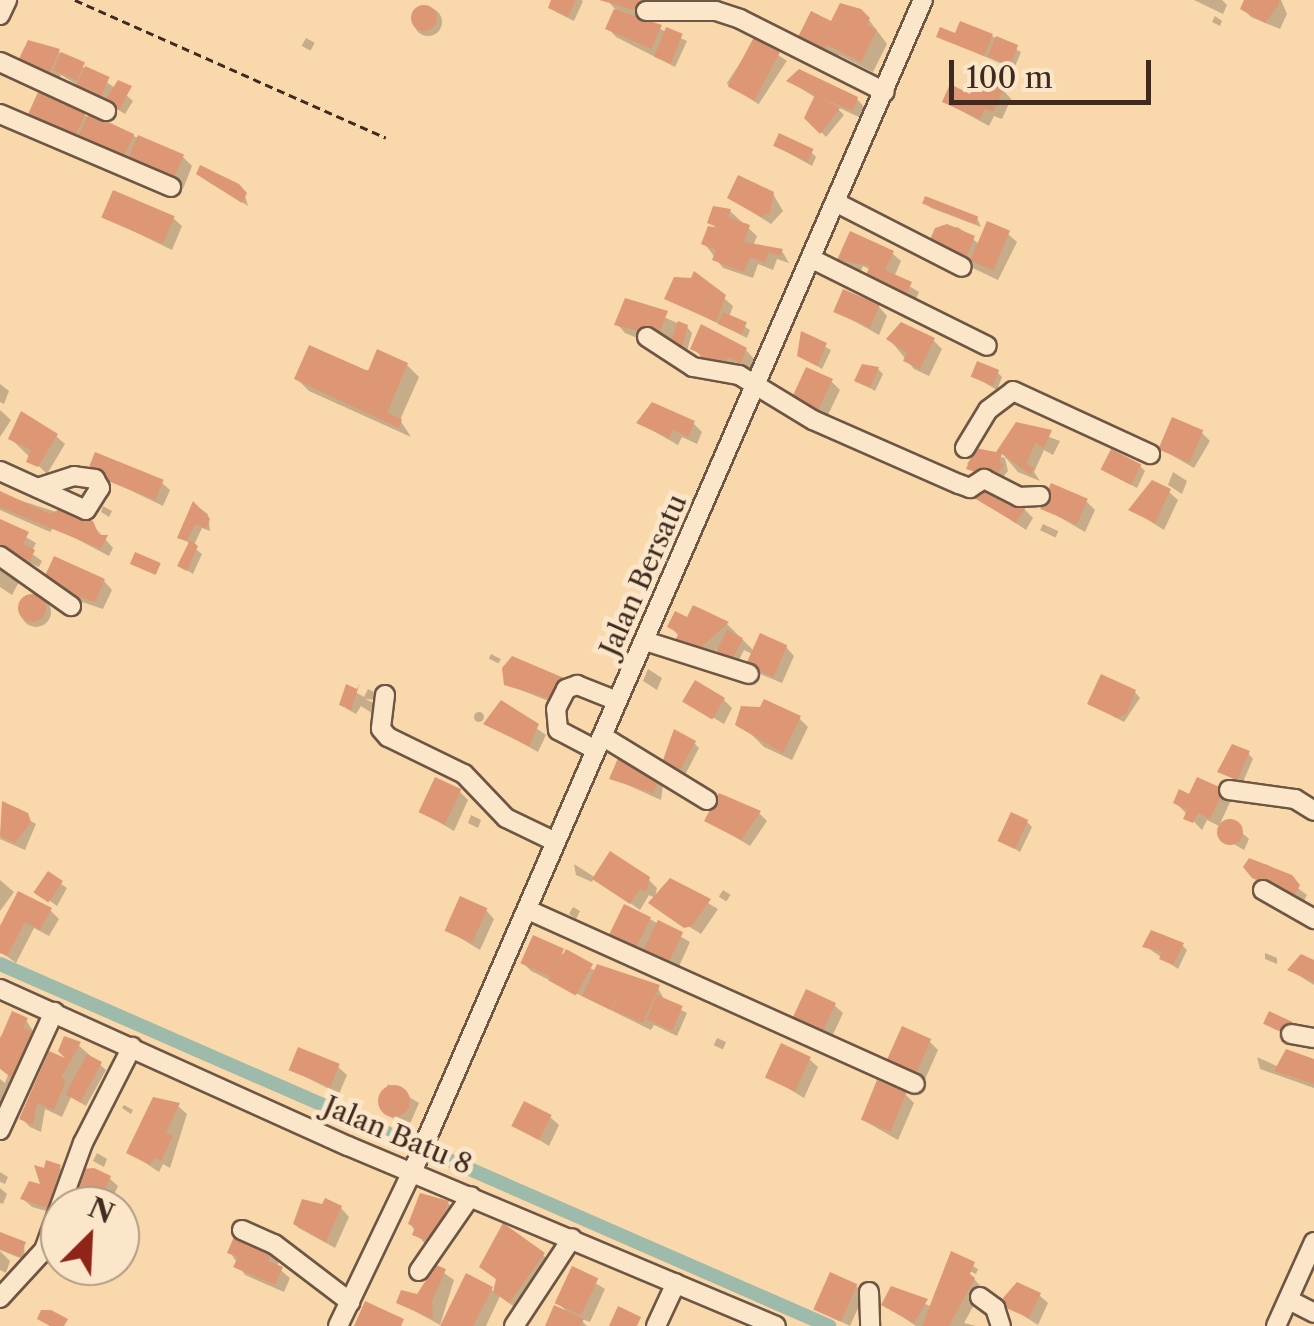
<!DOCTYPE html>
<style>
body{margin:0}
#map{position:relative;width:1314px;height:1326px;overflow:hidden;background:#f9d8ac;font-family:"Libre Caslon Text",serif}
div>[style]{position:absolute}
.shadow>*{inset:0;background:#0003;transform-origin:0 0}
.round{border-radius:50%}
.canal>*{height:14px;margin:-7px;padding:0 7px;transform-origin:7px;border-radius:7px;background:#9ebaaa}
.building>*{inset:0;background:#de9775;transform-origin:0 0}
.path>*{height:2.5px;margin-top:-1.25px;transform-origin:0;background:repeating-linear-gradient(90deg,#3f2a22 0 8px,transparent 0 13px)}
.roads{filter:drop-shadow(2px 0 #6e5644) drop-shadow(-2px 0 #6e5644) drop-shadow(0 2px #6e5644) drop-shadow(0 -2px #6e5644)}
.minor>*{height:18px;margin:-9px;padding:0 9px;transform-origin:9px;border-radius:9px;background:#fbe6c9}
span{translate:-50% -50%;white-space:nowrap;text-align:center;line-height:1.15;-webkit-text-stroke:10px #fbe6c9;paint-order:stroke}
.street-label{font-size:28px;color:#3f2a22}
.north{position:absolute;left:40px;top:1186px;width:100px;height:100px;box-sizing:border-box;background:#fbe6c9;border:2px solid #b09b86;border-radius:50%;rotate:24deg;font-size:28px;font-weight:700;line-height:40px;text-align:center;color:#3f2a22}
.north::after{content:'';display:block;margin:auto;width:35px;height:45px;background:#8f2418;clip-path:polygon(50% 0,100% 100%,50% 72%,0 100%)}
.scale{position:absolute;left:949px;top:60px;width:202px;height:45px;box-sizing:border-box;border:5px solid #3f2a22;border-top:0;padding-left:12px;font-size:30px;line-height:35px;white-space:nowrap;color:#3f2a22;-webkit-text-stroke:8px #fbe6c9;paint-order:stroke}
</style>
<div id="map">
<div class="shadow">
<i style="clip-path:polygon(553px 0,581px 0,583px 1px,574px 21px,556px 12px)"></i>
<i style="clip-path:polygon(607px 0,681px 1px,686px 6px,661px 2px,647px 23px,687px 41px,675px 67px,616px 37px,608px 28px,616px 10px)"></i>
<i style="clip-path:polygon(1194px 0,1222px 0,1227px 5px,1223px 14px)"></i>
<i style="clip-path:polygon(1248px 0,1281px 0,1287px 14px,1280px 29px,1251px 17px,1243px 9px)"></i>
<i class="round" style="left:414px;top:8px;width:28px;height:28px"></i>
<i style="clip-path:polygon(1215px 16px,1222px 21px,1220px 26px,1212px 22px)"></i>
<i style="clip-path:polygon(869px 20px,887px 44px,873px 72px,839px 55px,835px 64px,811px 52px,833px 24px)"></i>
<i style="clip-path:polygon(992px 36px,1021px 52px,1014px 69px,939px 37px)"></i>
<i style="left:306px;top:38px;width:10px;height:9px;rotate:29deg"></i>
<i style="left:755px;top:40px;width:38px;height:52px;rotate:33deg"></i>
<i style="clip-path:polygon(59px 52px,125px 94px,133px 101px,125px 114px,61px 75px,57px 83px,29px 71px)"></i>
<i style="clip-path:polygon(789px 81px,857px 99px,865px 108px,861px 118px,835px 106px,844px 115px,826px 137px,807px 117px,816px 98px)"></i>
<i style="clip-path:polygon(1003px 90px,1011px 99px,1002px 119px,994px 116px,989px 126px,945px 102px)"></i>
<i style="clip-path:polygon(84px 115px,183px 157px,192px 166px,183px 189px,30px 117px)"></i>
<i style="clip-path:polygon(776px 146px,811px 152px,816px 157px,812px 166px)"></i>
<i style="clip-path:polygon(204px 179px,244px 192px,248px 206px)"></i>
<i style="clip-path:polygon(773px 194px,783px 211px,771px 224px,730px 198px)"></i>
<i style="clip-path:polygon(926px 203px,977px 218px,981px 227px,931px 208px)"></i>
<i style="clip-path:polygon(730px 211px,757px 236px,753px 246px,782px 251px,789px 263px,777px 259px,773px 270px,758px 264px,753px 278px,723px 268px,704px 243px,718px 230px,710px 222px)"></i>
<i style="clip-path:polygon(104px 217px,173px 218px,182px 226px,172px 250px)"></i>
<i style="clip-path:polygon(958px 227px,979px 244px,1008px 234px,1017px 242px,998px 280px,939px 252px,936px 230px)"></i>
<i style="clip-path:polygon(892px 253px,901px 261px,894px 277px,919px 292px,913px 306px,878px 282px,871px 270px,863px 266px,860px 273px,840px 259px)"></i>
<i style="clip-path:polygon(696px 274px,733px 306px,729px 317px,750px 330px,747px 338px,667px 298px)"></i>
<i style="clip-path:polygon(626px 301px,687px 327px,692px 333px,687px 351px,669px 338px,647px 342px,625px 333px,617px 324px)"></i>
<i style="clip-path:polygon(879px 307px,887px 316px,879px 335px,836px 311px)"></i>
<i style="clip-path:polygon(802px 334px,831px 350px,822px 369px,800px 356px)"></i>
<i style="clip-path:polygon(889px 339px,933px 340px,942px 349px,929px 376px,914px 369px)"></i>
<i style="clip-path:polygon(693px 349px,746px 350px,754px 359px,750px 369px,737px 364px,729px 381px)"></i>
<i style="clip-path:polygon(407px 365px,419px 377px,400px 420px,411px 437px,309px 391px,297px 379px)"></i>
<i style="clip-path:polygon(878px 369px,883px 374px,875px 391px,857px 380px)"></i>
<i style="clip-path:polygon(997px 372px,1002px 377px,997px 390px,973px 376px)"></i>
<i style="clip-path:polygon(831px 381px,840px 390px,824px 423px,802px 410px)"></i>
<i style="clip-path:polygon(0 384px,9px 391px,4px 404px,0 402px)"></i>
<i style="clip-path:polygon(0 410px,11px 420px,0 437px)"></i>
<i style="clip-path:polygon(639px 423px,694px 424px,702px 432px,697px 444px,682px 437px,678px 445px)"></i>
<i style="clip-path:polygon(1017px 425px,1060px 441px,1053px 455px,1044px 450px,1034px 472px,1040px 481px,1018px 472px,1000px 451px)"></i>
<i style="clip-path:polygon(1201px 432px,1210px 441px,1194px 468px,1161px 449px)"></i>
<i style="clip-path:polygon(56px 436px,65px 444px,47px 474px,11px 439px)"></i>
<i style="clip-path:polygon(976px 451px,1005px 458px,1008px 471px,999px 482px,967px 464px)"></i>
<i style="clip-path:polygon(1140px 466px,1145px 471px,1137px 488px,1104px 470px)"></i>
<i style="clip-path:polygon(90px 471px,161px 482px,170px 490px,163px 506px)"></i>
<i style="clip-path:polygon(1173px 472px,1187px 481px,1182px 494px,1168px 485px)"></i>
<i style="clip-path:polygon(1169px 492px,1178px 500px,1164px 530px,1132px 510px)"></i>
<i style="clip-path:polygon(0 494px,91px 523px,113px 548px,109px 556px,54px 527px,50px 532px,0 510px)"></i>
<i style="clip-path:polygon(978px 498px,1024px 509px,1033px 518px,1026px 530px)"></i>
<i style="clip-path:polygon(1086px 501px,1095px 510px,1085px 532px,1042px 507px)"></i>
<i style="clip-path:polygon(194px 504px,208px 514px,210px 531px,202px 528px,193px 547px,202px 554px,193px 574px,180px 566px,189px 543px,180px 537px)"></i>
<i style="clip-path:polygon(103px 506px,112px 511px,109px 517px,101px 512px)"></i>
<i style="clip-path:polygon(0 522px,36px 543px,31px 553px,42px 561px,39px 567px,0 550px)"></i>
<i style="left:1043px;top:524px;width:17px;height:7px;rotate:25deg"></i>
<i style="clip-path:polygon(0 565px,20px 580px,12px 595px,0 587px)"></i>
<i style="clip-path:polygon(104px 581px,112px 590px,103px 609px,61px 595px)"></i>
<i class="round" style="left:21px;top:597px;width:30px;height:30px"></i>
<i style="clip-path:polygon(694px 608px,727px 624px,755px 652px,786px 647px,794px 656px,782px 683px,758px 673px,749px 664px,754px 655px,744px 650px,735px 668px,723px 644px,702px 663px,670px 626px,688px 620px)"></i>
<i style="left:491px;top:654px;width:11px;height:5px;rotate:27deg"></i>
<i style="clip-path:polygon(648px 669px,662px 678px,657px 690px,643px 681px)"></i>
<i style="clip-path:polygon(562px 680px,571px 688px,563px 707px,506px 684px)"></i>
<i style="clip-path:polygon(347px 687px,364px 697px,368px 689px,378px 694px,378px 700px,365px 699px,376px 704px,378px 717px,361px 706px,356px 714px,347px 709px,342px 704px)"></i>
<i style="clip-path:polygon(1135px 692px,1140px 698px,1124px 722px,1090px 704px)"></i>
<i style="clip-path:polygon(724px 700px,732px 708px,724px 724px,687px 702px)"></i>
<i style="clip-path:polygon(502px 704px,546px 735px,538px 752px,487px 724px)"></i>
<i class="round" style="left:474px;top:712px;width:10px;height:10px"></i>
<i style="clip-path:polygon(799px 718px,808px 727px,792px 760px,764px 747px,737px 720px)"></i>
<i style="clip-path:polygon(694px 743px,699px 748px,685px 775px,670px 767px)"></i>
<i style="clip-path:polygon(1248px 753px,1253px 759px,1242px 784px,1220px 771px)"></i>
<i style="clip-path:polygon(654px 775px,663px 784px,661px 800px,612px 778px)"></i>
<i style="clip-path:polygon(459px 791px,468px 800px,454px 831px,422px 812px)"></i>
<i style="clip-path:polygon(1223px 791px,1231px 800px,1219px 826px,1207px 820px,1202px 830px,1176px 803px)"></i>
<i style="clip-path:polygon(3px 804px,36px 824px,25px 850px,0 839px)"></i>
<i style="clip-path:polygon(759px 813px,767px 821px,750px 846px,707px 820px)"></i>
<i style="clip-path:polygon(471px 815px,481px 820px,478px 828px,468px 823px)"></i>
<i style="clip-path:polygon(1229px 821px,1249px 839px,1244px 850px,1220px 836px)"></i>
<i style="clip-path:polygon(1027px 822px,1032px 827px,1020px 852px,1001px 840px)"></i>
<i style="clip-path:polygon(574px 864px,596px 878px,648px 879px,657px 888px,655px 898px,649px 895px,640px 910px,594px 877px,592px 882px,576px 875px)"></i>
<i style="clip-path:polygon(1266px 864px,1307px 895px,1300px 908px,1254px 876px)"></i>
<i style="clip-path:polygon(48px 875px,67px 888px,57px 906px,38px 892px)"></i>
<i style="clip-path:polygon(0 880px,14px 892px,0 911px)"></i>
<i style="clip-path:polygon(671px 881px,718px 909px,701px 934px,651px 903px)"></i>
<i style="left:723px;top:890px;width:9px;height:8px;rotate:32deg"></i>
<i style="clip-path:polygon(573px 907px,580px 911px,576px 919px,569px 914px)"></i>
<i style="clip-path:polygon(50px 910px,59px 919px,49px 936px,34px 928px,16px 963px,0 951px,0 932px)"></i>
<i style="clip-path:polygon(486px 910px,494px 919px,480px 950px,447px 930px)"></i>
<i style="clip-path:polygon(650px 919px,690px 942px,676px 973px,620px 947px)"></i>
<i style="clip-path:polygon(534px 939px,596px 971px,658px 988px,665px 1001px,687px 1013px,677px 1036px,654px 1025px,651px 1030px,531px 971px,523px 963px)"></i>
<i style="clip-path:polygon(1182px 945px,1187px 950px,1178px 969px,1145px 946px)"></i>
<i style="clip-path:polygon(1265px 953px,1277px 958px,1277px 964px,1265px 959px)"></i>
<i style="clip-path:polygon(1301px 957px,1314px 962px,1314px 985px,1290px 970px)"></i>
<i style="clip-path:polygon(834px 1005px,843px 1013px,830px 1041px,803px 1029px)"></i>
<i style="clip-path:polygon(26px 1020px,40px 1042px,0 1113px,0 1079px,5px 1083px,8px 1075px,0 1069px,0 1037px)"></i>
<i style="left:717px;top:1038px;width:10px;height:8px;rotate:24deg"></i>
<i style="clip-path:polygon(929px 1041px,938px 1050px,922px 1086px,896px 1074px)"></i>
<i style="clip-path:polygon(75px 1042px,106px 1070px,86px 1106px,71px 1097px,62px 1117px,45px 1109px,41px 1132px,30px 1127px,22px 1119px)"></i>
<i style="clip-path:polygon(1257px 1057px,1279px 1067px,1314px 1061px,1314px 1088px,1260px 1069px)"></i>
<i style="clip-path:polygon(809px 1059px,818px 1067px,804px 1098px,768px 1076px)"></i>
<i style="clip-path:polygon(338px 1067px,347px 1075px,339px 1094px,292px 1070px)"></i>
<i style="clip-path:polygon(388px 1084px,419px 1103px,409px 1126px,384px 1114px,379px 1105px)"></i>
<i style="clip-path:polygon(905px 1094px,914px 1103px,898px 1140px,863px 1120px)"></i>
<i style="clip-path:polygon(124px 1105px,133px 1110px,131px 1114px,122px 1108px)"></i>
<i style="clip-path:polygon(178px 1106px,187px 1114px,170px 1168px,163px 1164px,159px 1172px,129px 1152px)"></i>
<i style="clip-path:polygon(550px 1117px,559px 1125px,549px 1146px,515px 1125px)"></i>
<i style="clip-path:polygon(97px 1153px,107px 1159px,104px 1167px,93px 1161px)"></i>
<i style="clip-path:polygon(59px 1167px,68px 1175px,57px 1214px,32px 1207px,23px 1199px,41px 1187px,44px 1176px,36px 1168px)"></i>
<i style="clip-path:polygon(0 1172px,8px 1177px,5px 1184px,0 1182px)"></i>
<i style="clip-path:polygon(109px 1178px,118px 1186px,109px 1206px,89px 1206px,74px 1195px)"></i>
<i style="clip-path:polygon(0 1188px,7px 1194px,3px 1204px,0 1203px)"></i>
<i style="clip-path:polygon(304px 1202px,341px 1208px,349px 1217px,335px 1248px,297px 1227px)"></i>
<i style="clip-path:polygon(448px 1203px,456px 1211px,440px 1250px,424px 1243px,410px 1224px)"></i>
<i style="clip-path:polygon(0 1235px,24px 1244px,25px 1260px,0 1250px)"></i>
<i style="clip-path:polygon(272px 1250px,280px 1258px,277px 1267px,290px 1278px,284px 1292px,245px 1275px,230px 1252px)"></i>
<i style="clip-path:polygon(0 1251px,10px 1261px,6px 1273px,0 1270px)"></i>
<i style="clip-path:polygon(952px 1254px,978px 1269px,976px 1274px,951px 1262px,951px 1268px,974px 1279px,991px 1297px,986px 1306px,976px 1301px,964px 1323px,976px 1326px,916px 1326px,884px 1305px,893px 1289px,932px 1307px)"></i>
<i style="clip-path:polygon(543px 1255px,555px 1266px,522px 1313px,500px 1296px,486px 1326px,443px 1326px,491px 1289px,495px 1293px,498px 1281px,482px 1267px)"></i>
<i style="clip-path:polygon(437px 1268px,454px 1280px,440px 1325px,398px 1302px,418px 1297px)"></i>
<i style="clip-path:polygon(573px 1269px,605px 1289px,590px 1322px,579px 1318px,587px 1326px,547px 1326px,569px 1314px,558px 1303px)"></i>
<i style="clip-path:polygon(856px 1286px,864px 1295px,850px 1326px,816px 1309px)"></i>
<i style="clip-path:polygon(1039px 1295px,1048px 1303px,1038px 1325px,1008px 1306px)"></i>
</div>
<div class="canal">
<i style="left:0;top:964px;width:905px;rotate:23.59deg"></i>
</div>
<div class="building">
<i style="clip-path:polygon(551px 0,576px 0,568px 17px,548px 8px)"></i>
<i style="clip-path:polygon(599px 0,651px 0,641px 12px)"></i>
<i style="clip-path:polygon(1244px 0,1279px 0,1279px 4px,1265px 23px,1240px 9px)"></i>
<i style="clip-path:polygon(840px 3px,861px 9px,870px 18px,867px 25px,877px 30px,861px 62px,827px 45px,823px 54px,796px 41px,811px 11px,831px 21px)"></i>
<i class="round" style="left:411px;top:5px;width:26px;height:26px"></i>
<i style="clip-path:polygon(614px 9px,662px 25px,651px 49px,605px 29px)"></i>
<i style="clip-path:polygon(960px 21px,993px 34px,984px 56px,936px 37px,940px 27px,955px 33px)"></i>
<i style="left:666px;top:27px;width:18px;height:32px;rotate:22deg"></i>
<i style="left:996px;top:36px;width:24px;height:22px;rotate:22deg"></i>
<i style="left:754px;top:37px;width:30px;height:56px;rotate:28deg"></i>
<i style="clip-path:polygon(28px 40px,60px 49px,48px 77px,17px 63px)"></i>
<i style="left:61px;top:52px;width:26px;height:20px;rotate:23deg"></i>
<i style="left:85px;top:66px;width:27px;height:25px;rotate:24deg"></i>
<i style="clip-path:polygon(799px 69px,858px 97px,853px 111px,819px 97px,840px 108px,820px 134px,804px 118px,815px 95px,786px 81px)"></i>
<i style="clip-path:polygon(978px 77px,991px 89px,994px 83px,1004px 88px,993px 112px,985px 109px,980px 119px,942px 102px,950px 84px,970px 94px)"></i>
<i style="clip-path:polygon(118px 80px,132px 86px,119px 110px,104px 102px)"></i>
<i style="left:38px;top:92px;width:52px;height:28px;rotate:24deg"></i>
<i style="left:89px;top:113px;width:50px;height:29px;rotate:25deg"></i>
<i style="left:779px;top:133px;width:38px;height:14px;rotate:25deg"></i>
<i style="left:138px;top:135px;width:50px;height:29px;rotate:23deg"></i>
<i style="clip-path:polygon(200px 165px,239px 184px,247px 193px,242px 203px,196px 174px)"></i>
<i style="clip-path:polygon(738px 175px,774px 192px,770px 213px,761px 217px,727px 198px)"></i>
<i style="left:113px;top:190px;width:67px;height:30px;rotate:23deg"></i>
<i style="left:925px;top:196px;width:57px;height:8px;rotate:21deg"></i>
<i style="clip-path:polygon(713px 206px,731px 209px,728px 217px,750px 225px,744px 242px,783px 249px,780px 256px,769px 252px,765px 263px,750px 257px,744px 272px,712px 260px,716px 250px,701px 244px,708px 226px,720px 228px,707px 223px)"></i>
<i style="left:987px;top:221px;width:25px;height:43px;rotate:23deg"></i>
<i style="clip-path:polygon(947px 224px,975px 236px,965px 260px,928px 244px,935px 228px)"></i>
<i style="clip-path:polygon(850px 231px,894px 251px,885px 270px,912px 282px,904px 299px,896px 296px,899px 289px,866px 275px,870px 266px,837px 260px)"></i>
<i style="clip-path:polygon(694px 271px,726px 295px,716px 322px,664px 299px,674px 277px,691px 278px)"></i>
<i style="left:843px;top:289px;width:40px;height:25px;rotate:23deg"></i>
<i style="clip-path:polygon(625px 298px,668px 311px,658px 336px,614px 325px)"></i>
<i style="left:723px;top:312px;width:26px;height:13px;rotate:23deg"></i>
<i style="clip-path:polygon(678px 321px,688px 325px,682px 347px,670px 342px)"></i>
<i style="clip-path:polygon(901px 322px,935px 338px,920px 369px,903px 361px,907px 353px,886px 339px)"></i>
<i style="clip-path:polygon(701px 324px,747px 348px,741px 363px,728px 357px,720px 374px,697px 363px,701px 354px,690px 349px)"></i>
<i style="clip-path:polygon(801px 331px,827px 343px,817px 366px,797px 356px)"></i>
<i style="clip-path:polygon(309px 345px,368px 371px,377px 349px,408px 363px,387px 413px,402px 419px,399px 428px,294px 379px)"></i>
<i style="left:977px;top:361px;width:24px;height:17px;rotate:22deg"></i>
<i style="clip-path:polygon(862px 364px,879px 367px,870px 388px,854px 381px)"></i>
<i style="clip-path:polygon(806px 367px,833px 379px,815px 416px,807px 413px,810px 407px,790px 402px)"></i>
<i style="clip-path:polygon(652px 402px,695px 421px,688px 437px,673px 430px,669px 438px,636px 423px)"></i>
<i style="clip-path:polygon(21px 411px,58px 434px,38px 467px,26px 462px,31px 450px,8px 439px)"></i>
<i style="left:1172px;top:417px;width:34px;height:35px;rotate:23deg"></i>
<i style="clip-path:polygon(1016px 422px,1052px 430px,1044px 448px,1035px 443px,1026px 464px,1034px 468px,1031px 475px,1002px 454px,999px 462px,1004px 465px,993px 478px,966px 469px,975px 448px,996px 452px)"></i>
<i style="left:1111px;top:449px;width:34px;height:23px;rotate:27deg"></i>
<i style="left:95px;top:452px;width:74px;height:22px;rotate:22deg"></i>
<i style="clip-path:polygon(1152px 480px,1171px 489px,1155px 523px,1128px 510px)"></i>
<i style="left:1051px;top:483px;width:40px;height:28px;rotate:23deg"></i>
<i style="clip-path:polygon(991px 486px,1026px 507px,1016px 523px,974px 498px)"></i>
<i style="clip-path:polygon(0 491px,50px 514px,62px 508px,93px 521px,99px 535px,108px 535px,101px 549px,0 507px)"></i>
<i style="clip-path:polygon(193px 501px,210px 519px,206px 529px,196px 524px,186px 541px,177px 538px)"></i>
<i style="clip-path:polygon(0 519px,29px 532px,23px 544px,35px 550px,30px 561px,0 547px)"></i>
<i style="clip-path:polygon(190px 540px,198px 546px,187px 571px,177px 566px)"></i>
<i style="left:135px;top:552px;width:28px;height:13px;rotate:23deg"></i>
<i style="clip-path:polygon(54px 556px,105px 579px,95px 602px,50px 587px,44px 578px)"></i>
<i class="round" style="left:18px;top:594px;width:28px;height:28px"></i>
<i style="clip-path:polygon(693px 605px,729px 622px,692px 656px,672px 646px,679px 633px,667px 627px,675px 611px,687px 617px)"></i>
<i style="left:727px;top:630px;width:18px;height:30px;rotate:27deg"></i>
<i style="left:760px;top:633px;width:30px;height:35px;rotate:24deg"></i>
<i style="clip-path:polygon(512px 656px,564px 678px,554px 700px,504px 685px,502px 668px)"></i>
<i style="clip-path:polygon(1101px 674px,1136px 690px,1126px 714px,1117px 718px,1087px 704px)"></i>
<i style="left:695px;top:680px;width:35px;height:25px;rotate:31deg"></i>
<i style="clip-path:polygon(360px 683px,351px 710px,339px 705px,346px 684px,357px 689px)"></i>
<i style="clip-path:polygon(764px 699px,801px 716px,783px 753px,735px 725px,741px 706px,760px 707px)"></i>
<i style="clip-path:polygon(501px 700px,539px 724px,529px 746px,483px 724px)"></i>
<i style="clip-path:polygon(674px 729px,696px 741px,679px 772px,662px 763px)"></i>
<i style="clip-path:polygon(1232px 744px,1250px 751px,1237px 780px,1217px 772px)"></i>
<i style="clip-path:polygon(619px 756px,659px 779px,653px 793px,609px 779px)"></i>
<i style="left:435px;top:777px;width:29px;height:39px;rotate:25deg"></i>
<i style="clip-path:polygon(1197px 777px,1224px 789px,1210px 819px,1198px 813px,1193px 823px,1183px 819px,1187px 810px,1173px 803px,1179px 789px,1189px 794px)"></i>
<i style="clip-path:polygon(719px 793px,761px 811px,741px 840px,704px 821px)"></i>
<i style="clip-path:polygon(2px 801px,28px 813px,31px 822px,15px 843px,0 836px)"></i>
<i style="left:1011px;top:812px;width:19px;height:32px;rotate:25deg"></i>
<i class="round" style="left:1217px;top:819px;width:26px;height:26px"></i>
<i style="clip-path:polygon(610px 851px,650px 877px,646px 892px,640px 889px,630px 904px,592px 879px)"></i>
<i style="clip-path:polygon(1249px 858px,1292px 875px,1300px 885px,1291px 902px,1285px 892px,1252px 878px,1243px 867px)"></i>
<i style="left:48px;top:871px;width:18px;height:26px;rotate:34deg"></i>
<i style="clip-path:polygon(670px 878px,711px 899px,692px 926px,684px 928px,648px 903px)"></i>
<i style="clip-path:polygon(18px 891px,52px 908px,40px 930px,25px 922px,7px 956px,0 953px,0 926px)"></i>
<i style="left:460px;top:896px;width:30px;height:38px;rotate:24deg"></i>
<i style="left:624px;top:904px;width:30px;height:38px;rotate:26deg"></i>
<i style="left:658px;top:920px;width:28px;height:39px;rotate:26deg"></i>
<i style="clip-path:polygon(1151px 930px,1184px 943px,1173px 965px,1159px 959px,1162px 952px,1142px 947px)"></i>
<i style="left:533px;top:935px;width:34px;height:31px;rotate:24deg"></i>
<i style="left:566px;top:949px;width:31px;height:36px;rotate:29deg"></i>
<i style="clip-path:polygon(1301px 954px,1314px 960px,1314px 982px,1287px 970px)"></i>
<i style="clip-path:polygon(597px 964px,660px 985px,643px 1023px,612px 1010px,622px 986px,611px 1010px,582px 996px)"></i>
<i style="left:806px;top:989px;width:33px;height:35px;rotate:25deg"></i>
<i style="left:657px;top:995px;width:28px;height:27px;rotate:23deg"></i>
<i style="clip-path:polygon(12px 1011px,28px 1018px,23px 1028px,33px 1032px,12px 1078px,0 1068px,0 1039px)"></i>
<i style="left:1269px;top:1011px;width:26px;height:14px;rotate:25deg"></i>
<i style="left:902px;top:1026px;width:32px;height:44px;rotate:24deg"></i>
<i style="clip-path:polygon(64px 1036px,81px 1042px,61px 1078px,66px 1080px,54px 1110px,37px 1103px,33px 1125px,19px 1119px,49px 1051px,65px 1058px,58px 1051px)"></i>
<i style="left:781px;top:1043px;width:33px;height:38px;rotate:25deg"></i>
<i style="left:298px;top:1047px;width:45px;height:25px;rotate:22deg"></i>
<i style="clip-path:polygon(1286px 1049px,1314px 1059px,1314px 1084px,1274px 1071px)"></i>
<i style="left:87px;top:1054px;width:17px;height:46px;rotate:28deg"></i>
<i style="left:877px;top:1080px;width:32px;height:43px;rotate:22deg"></i>
<i class="round" style="left:378px;top:1085px;width:32px;height:32px"></i>
<i style="clip-path:polygon(153px 1097px,180px 1103px,166px 1132px,173px 1136px,161px 1161px,154px 1158px,150px 1165px,126px 1153px)"></i>
<i style="left:524px;top:1101px;width:31px;height:28px;rotate:27deg"></i>
<i style="clip-path:polygon(46px 1160px,61px 1165px,48px 1208px,20px 1199px,29px 1181px,40px 1184px,34px 1165px,44px 1168px)"></i>
<i style="clip-path:polygon(94px 1168px,111px 1176px,97px 1206px,71px 1195px,83px 1169px)"></i>
<i style="clip-path:polygon(420px 1193px,449px 1201px,432px 1243px,412px 1235px,415px 1227px,408px 1224px)"></i>
<i style="clip-path:polygon(325px 1198px,342px 1206px,326px 1242px,293px 1224px,302px 1199px,322px 1204px)"></i>
<i style="clip-path:polygon(503px 1223px,545px 1253px,509px 1303px,493px 1292px,496px 1279px,479px 1267px)"></i>
<i style="clip-path:polygon(0 1232px,26px 1242px,20px 1257px,0 1249px)"></i>
<i style="clip-path:polygon(236px 1232px,273px 1248px,268px 1261px,283px 1267px,275px 1285px,233px 1267px,238px 1257px,227px 1253px)"></i>
<i style="clip-path:polygon(951px 1251px,975px 1262px,970px 1274px,975px 1278px,949px 1326px,922px 1326px)"></i>
<i style="clip-path:polygon(436px 1265px,446px 1269px,432px 1302px,433px 1319px,396px 1303px,401px 1290px,417px 1294px)"></i>
<i style="left:572px;top:1266px;width:29px;height:41px;rotate:25deg"></i>
<i style="left:830px;top:1272px;width:30px;height:41px;rotate:24deg"></i>
<i style="clip-path:polygon(466px 1273px,493px 1287px,473px 1326px,440px 1326px)"></i>
<i style="clip-path:polygon(1017px 1282px,1041px 1293px,1029px 1318px,1006px 1308px,1003px 1298px)"></i>
<i style="clip-path:polygon(891px 1286px,928px 1299px,914px 1323px,881px 1305px)"></i>
<i style="clip-path:polygon(365px 1301px,404px 1319px,401px 1326px,354px 1326px)"></i>
<i style="clip-path:polygon(554px 1305px,584px 1319px,580px 1326px,545px 1326px)"></i>
<i style="clip-path:polygon(618px 1306px,641px 1317px,637px 1326px,609px 1326px)"></i>
<i style="clip-path:polygon(41px 1310px,51px 1310px,68px 1319px,64px 1326px,50px 1326px,37px 1319px)"></i>
</div>
<div class="path">
<i style="left:75px;top:0;width:340px;rotate:23.9deg"></i>
</div>
<div class="roads">
<div class="minor">
<i style="left:646px;top:11px;width:70px"></i>
<i style="left:716px;top:11px;width:25px;rotate:18deg"></i>
<i style="left:740px;top:19px;width:162px;rotate:26.7deg"></i>
<i style="left:0;top:15px;width:17px;rotate:-65deg"></i>
<i style="left:0;top:62px;width:117px;rotate:24.8deg"></i>
<i style="left:0;top:114px;width:186px;rotate:23.1deg"></i>
<i style="left:837px;top:203px;width:140px;rotate:27.1deg"></i>
<i style="left:812px;top:259px;width:195px;rotate:26.4deg"></i>
<i style="left:647px;top:337px;width:55px;rotate:33.1deg"></i>
<i style="left:693px;top:367px;width:47px;rotate:9.9deg"></i>
<i style="left:739px;top:375px;width:87px;rotate:31.3deg"></i>
<i style="left:813px;top:420px;width:159px;rotate:23.7deg"></i>
<i style="left:959px;top:484px;width:12px;rotate:20deg"></i>
<i style="left:970px;top:488px;width:17px;rotate:-33deg"></i>
<i style="left:984px;top:479px;width:39px;rotate:27deg"></i>
<i style="left:1019px;top:497px;width:21px;rotate:-3deg"></i>
<i style="left:965px;top:448px;width:44px;rotate:-58.8deg"></i>
<i style="left:988px;top:410px;width:31px;rotate:-37deg"></i>
<i style="left:1013px;top:391px;width:151px;rotate:24.7deg"></i>
<i style="left:0;top:471px;width:94px;rotate:24.4deg"></i>
<i style="left:86px;top:510px;width:26px;rotate:-58deg"></i>
<i style="left:100px;top:488px;width:10px;rotate:-119deg"></i>
<i style="left:95px;top:479px;width:21px;rotate:-172deg"></i>
<i style="left:74px;top:476px;width:38px;rotate:162deg"></i>
<i style="left:0;top:556px;width:87px;rotate:35.2deg"></i>
<i style="left:645px;top:641px;width:109px;rotate:17.6deg"></i>
<i style="left:385px;top:695px;width:34px;rotate:97deg"></i>
<i style="left:381px;top:729px;width:11px;rotate:49deg"></i>
<i style="left:388px;top:737px;width:85px;rotate:26deg"></i>
<i style="left:464px;top:774px;width:61px;rotate:46.3deg"></i>
<i style="left:506px;top:818px;width:55px;rotate:25.6deg"></i>
<i style="left:602px;top:736px;width:123px;rotate:31.4deg"></i>
<i style="left:596px;top:750px;width:43px;rotate:-152.2deg"></i>
<i style="left:558px;top:730px;width:21px;rotate:-95deg"></i>
<i style="left:556px;top:709px;width:22px;rotate:-63deg"></i>
<i style="left:566px;top:689px;width:12px;rotate:-20deg"></i>
<i style="left:577px;top:685px;width:43px;rotate:21.8deg"></i>
<i style="left:1229px;top:790px;width:67px;rotate:7.8deg"></i>
<i style="left:1295px;top:799px;width:22px;rotate:32deg"></i>
<i style="left:1263px;top:890px;width:59px;rotate:29.6deg"></i>
<i style="left:528px;top:910px;width:424px;rotate:24.2deg"></i>
<i style="left:0;top:989px;width:382px;rotate:24.3deg"></i>
<i style="left:348px;top:1146px;width:464px;rotate:22.8deg"></i>
<i style="left:1291px;top:1034px;width:23px;rotate:10deg"></i>
<i style="left:0;top:1130px;width:130px;rotate:-65.4deg"></i>
<i style="left:242px;top:1230px;width:35px;rotate:24deg"></i>
<i style="left:274px;top:1244px;width:96px;rotate:37.3deg"></i>
<i style="left:419px;top:1271px;width:91px;rotate:-55.3deg"></i>
<i style="left:869px;top:1292px;width:34px;rotate:88deg"></i>
<i style="left:980px;top:1297px;width:19px;rotate:36deg"></i>
<i style="left:995px;top:1308px;width:19px;rotate:72deg"></i>
<i style="left:0;top:1298px;width:65px;rotate:-47.5deg"></i>
<i style="left:44px;top:1250px;width:114px;rotate:-70deg"></i>
<i style="left:83px;top:1143px;width:108px;rotate:-63deg"></i>
<i style="left:1289px;top:1300px;width:28px;rotate:27deg"></i>
<i style="left:338px;top:1326px;width:181px;rotate:-64.4deg"></i>
<i style="left:416px;top:1163px;width:1269px;rotate:-66.45deg"></i>
<i style="left:514px;top:1326px;width:105px;rotate:-56.6deg"></i>
<i style="left:656px;top:1326px;width:47px;rotate:-65.1deg"></i>
<i style="left:1276px;top:1326px;width:92px;rotate:-65.7deg"></i>
</div>
</div>
<div class="street-label">
<span style="left:643px;top:575px;rotate:-66deg">Jalan Bersatu</span>
<span style="left:398px;top:1135px;rotate:23deg">Jalan Batu 8</span>
</div>
<div class="north">N</div>
<div class="scale">100 m</div>
</div>
